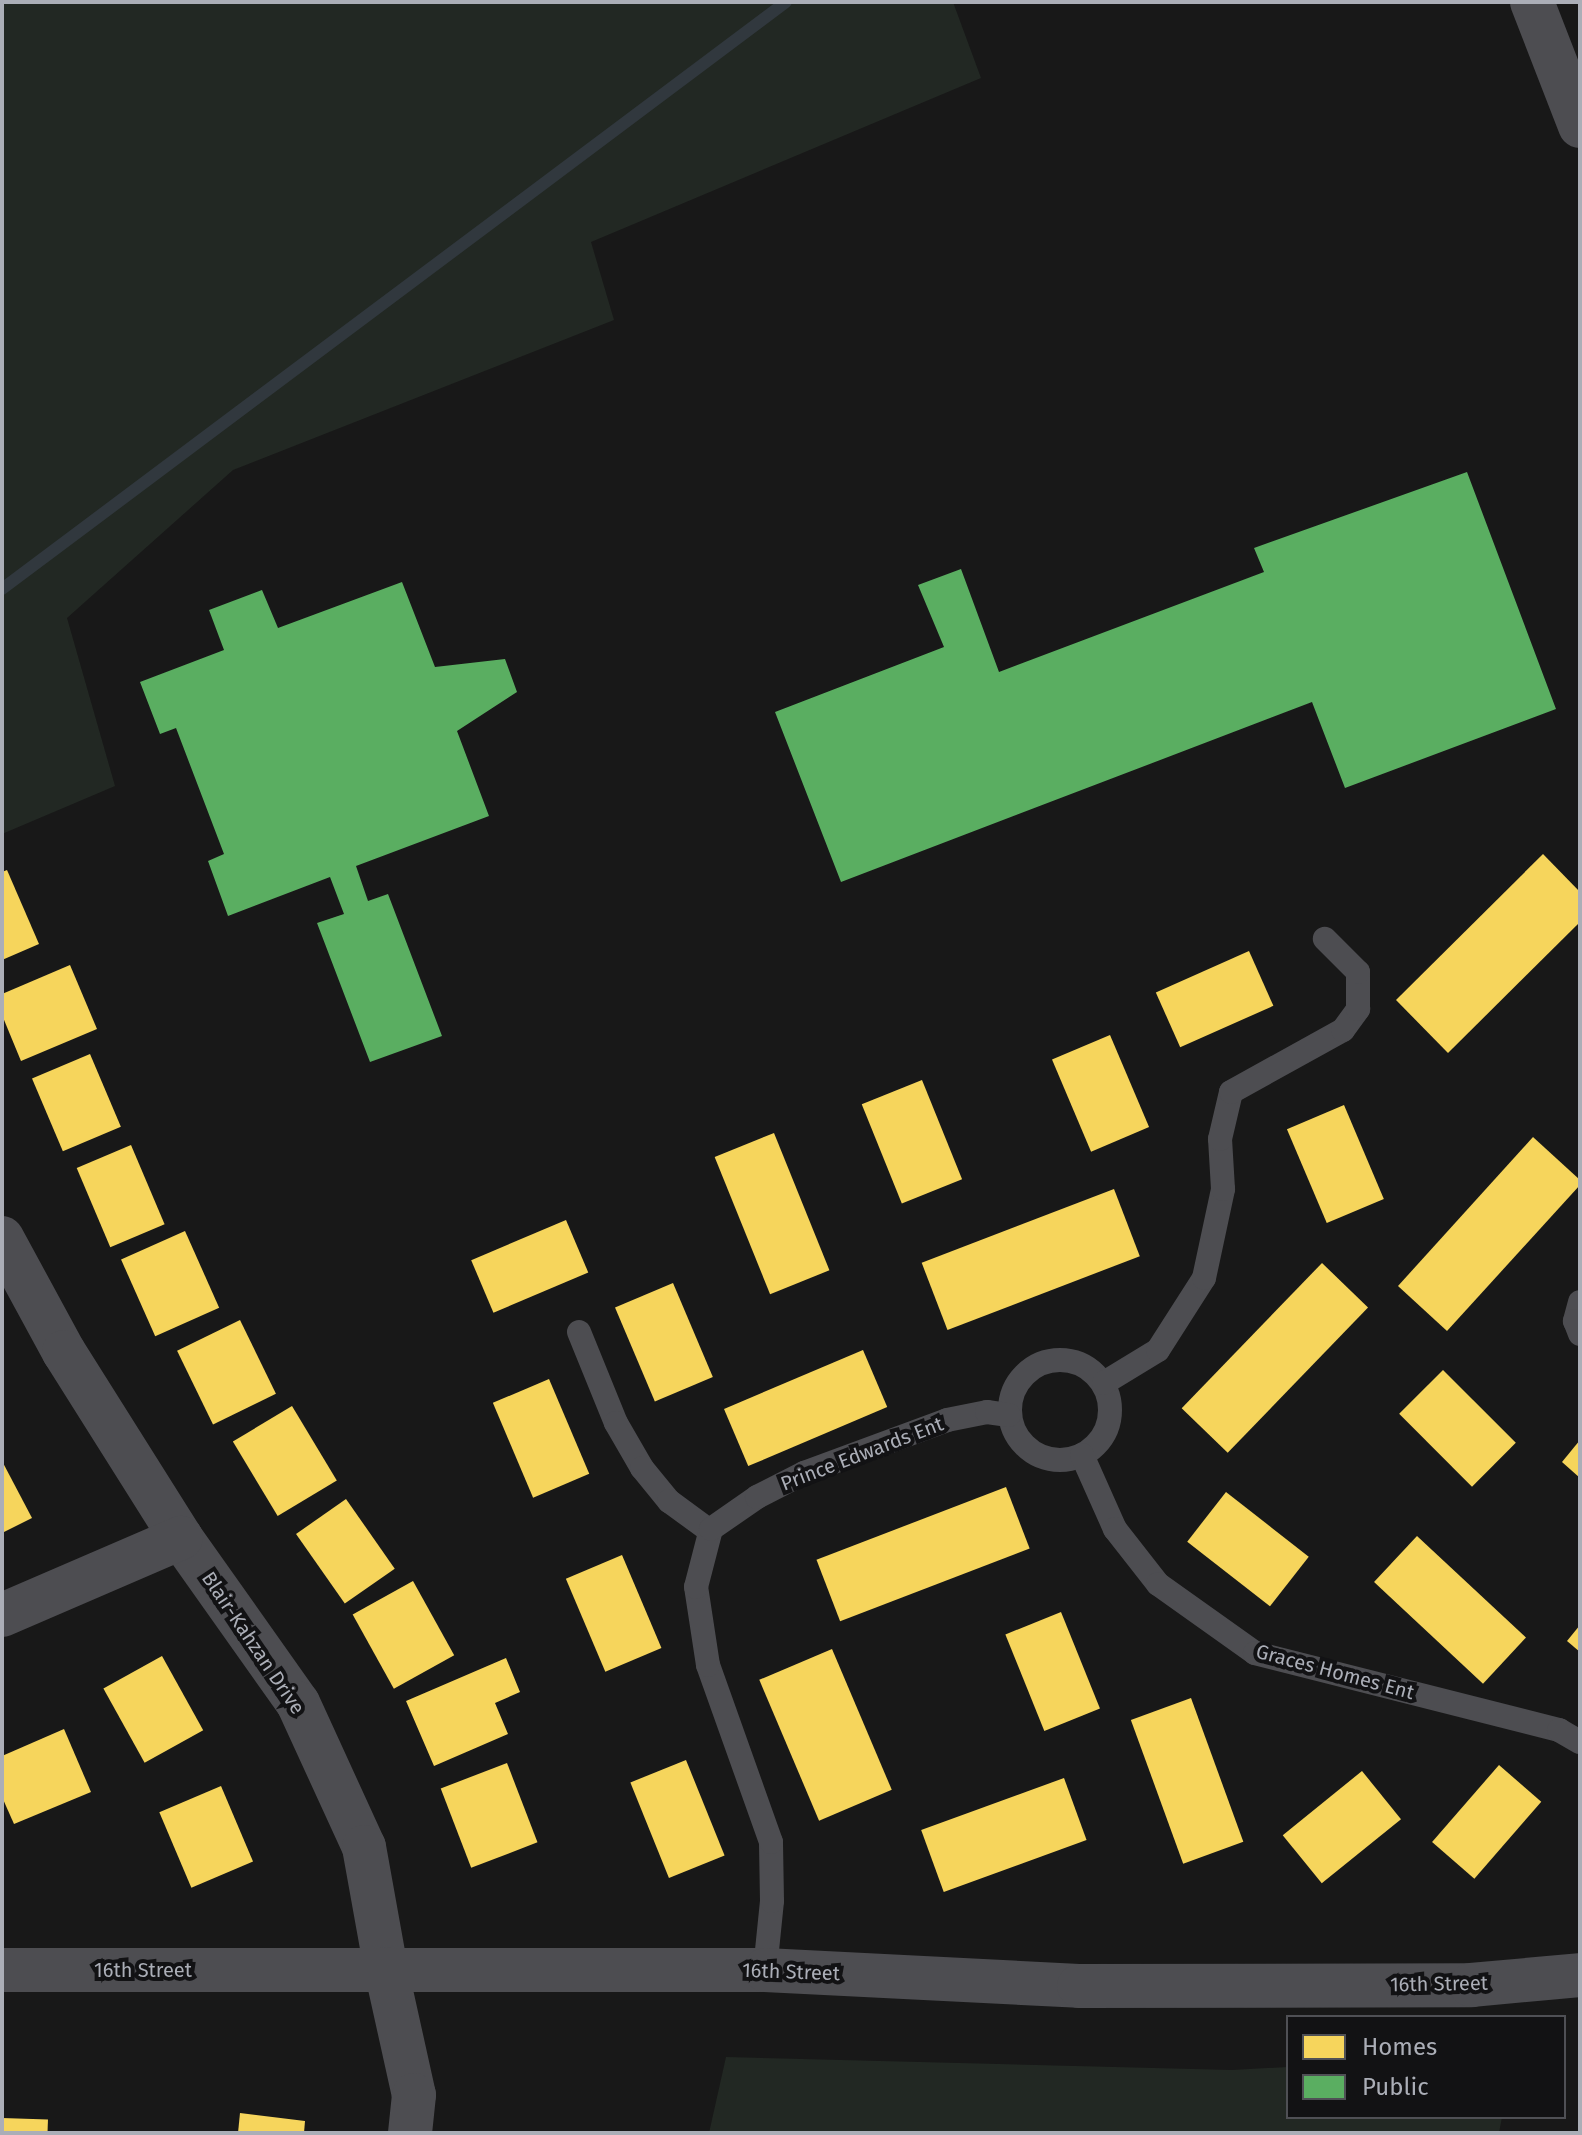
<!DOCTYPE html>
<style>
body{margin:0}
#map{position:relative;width:1582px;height:2135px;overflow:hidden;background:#181818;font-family:"Fira Sans",sans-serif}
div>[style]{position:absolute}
.green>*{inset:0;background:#222823}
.homes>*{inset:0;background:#f6d55c;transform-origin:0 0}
.public>*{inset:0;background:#5aae61}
.stream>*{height:12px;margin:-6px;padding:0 6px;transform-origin:6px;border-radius:6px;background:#31383e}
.service>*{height:24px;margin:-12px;padding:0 12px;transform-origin:12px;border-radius:12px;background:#4d4d51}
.service>.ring{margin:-12px;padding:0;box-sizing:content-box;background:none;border:24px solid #4d4d51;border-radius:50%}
.minor>*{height:44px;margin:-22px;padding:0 22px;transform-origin:22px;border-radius:22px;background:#4d4d51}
.tertiary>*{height:44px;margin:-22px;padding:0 22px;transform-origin:22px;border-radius:22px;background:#4d4d51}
span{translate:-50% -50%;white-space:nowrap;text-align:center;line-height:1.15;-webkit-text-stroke:8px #121214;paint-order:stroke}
.street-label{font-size:20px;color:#abaeb7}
.frame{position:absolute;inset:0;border:4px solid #abaeb7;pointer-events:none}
.legend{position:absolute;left:1286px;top:2015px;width:280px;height:104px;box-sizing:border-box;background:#121214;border:2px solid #4f5055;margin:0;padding:10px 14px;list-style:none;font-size:24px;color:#abaeb7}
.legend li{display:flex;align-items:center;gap:16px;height:40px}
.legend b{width:40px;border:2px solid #4f5055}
</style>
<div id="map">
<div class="green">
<i style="clip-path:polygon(2px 2px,953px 2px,981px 78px,591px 242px,614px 320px,233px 470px,67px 618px,115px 786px,2px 834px)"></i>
<i style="clip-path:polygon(726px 2057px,1232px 2070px,1288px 2067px,1288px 2117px,1502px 2117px,1499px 2133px,709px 2133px)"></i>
</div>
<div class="homes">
<i style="clip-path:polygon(1543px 854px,1580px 892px,1580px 922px,1448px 1053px,1396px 1000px)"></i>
<i style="clip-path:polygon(7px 870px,39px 944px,2px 960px,2px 872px)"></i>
<i style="left:1249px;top:951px;width:60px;height:102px;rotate:66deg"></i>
<i style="clip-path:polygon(70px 965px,97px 1029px,21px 1061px,2px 1015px,2px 994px)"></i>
<i style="left:1110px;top:1035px;width:100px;height:63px;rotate:67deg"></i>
<i style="left:90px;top:1054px;width:79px;height:63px;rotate:67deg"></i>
<i style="left:922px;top:1080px;width:107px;height:65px;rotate:68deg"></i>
<i style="left:1344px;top:1105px;width:102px;height:62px;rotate:67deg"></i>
<i style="left:774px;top:1133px;width:148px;height:64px;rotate:68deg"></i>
<i style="clip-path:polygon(1533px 1137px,1580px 1180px,1580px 1185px,1447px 1331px,1398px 1286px)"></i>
<i style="left:131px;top:1145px;width:86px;height:59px;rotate:67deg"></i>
<i style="left:1114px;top:1189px;width:72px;height:206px;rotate:69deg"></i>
<i style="left:566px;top:1220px;width:57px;height:103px;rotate:67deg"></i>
<i style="left:185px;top:1231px;width:84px;height:70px;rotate:66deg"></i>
<i style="left:1322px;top:1263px;width:64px;height:202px;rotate:44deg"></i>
<i style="left:673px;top:1283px;width:102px;height:63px;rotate:67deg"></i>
<i style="left:240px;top:1320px;width:82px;height:70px;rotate:64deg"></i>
<i style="left:863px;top:1350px;width:62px;height:151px;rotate:67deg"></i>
<i style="left:1443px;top:1370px;width:103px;height:62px;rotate:45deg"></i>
<i style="left:549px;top:1379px;width:103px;height:61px;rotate:67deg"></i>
<i style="left:292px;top:1406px;width:87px;height:69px;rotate:59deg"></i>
<i style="clip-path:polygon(1580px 1440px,1580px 1478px,1562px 1462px)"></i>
<i style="clip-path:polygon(2px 1461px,32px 1518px,2px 1533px)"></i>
<i style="left:1006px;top:1487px;width:66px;height:203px;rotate:69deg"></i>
<i style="left:1226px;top:1492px;width:105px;height:63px;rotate:38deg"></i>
<i style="left:346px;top:1499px;width:85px;height:61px;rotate:55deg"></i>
<i style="left:1417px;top:1536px;width:149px;height:63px;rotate:43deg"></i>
<i style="left:622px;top:1555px;width:101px;height:61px;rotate:67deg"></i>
<i style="left:413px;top:1581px;width:85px;height:69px;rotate:61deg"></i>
<i style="left:1061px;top:1612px;width:104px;height:60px;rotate:68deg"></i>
<i style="clip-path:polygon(1580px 1625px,1580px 1652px,1567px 1641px)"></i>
<i style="left:832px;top:1649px;width:153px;height:79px;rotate:67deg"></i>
<i style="left:162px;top:1656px;width:85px;height:67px;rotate:61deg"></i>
<i style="clip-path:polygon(506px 1658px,520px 1692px,495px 1703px,508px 1734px,434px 1766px,406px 1701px)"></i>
<i style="left:1191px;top:1698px;width:153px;height:64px;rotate:70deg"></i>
<i style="clip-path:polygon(64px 1729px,91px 1792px,14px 1824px,2px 1797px,2px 1756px)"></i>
<i style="left:686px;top:1760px;width:103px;height:60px;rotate:68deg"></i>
<i style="left:507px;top:1763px;width:85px;height:71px;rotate:69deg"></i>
<i style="left:1499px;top:1765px;width:56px;height:102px;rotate:41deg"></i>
<i style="left:1362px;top:1771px;width:62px;height:102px;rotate:51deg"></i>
<i style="left:1064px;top:1778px;width:66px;height:152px;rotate:70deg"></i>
<i style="left:221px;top:1786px;width:82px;height:67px;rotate:67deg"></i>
<i style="clip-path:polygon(240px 2113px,305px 2121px,304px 2133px,238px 2133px)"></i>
<i style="left:2px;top:2118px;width:46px;height:15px;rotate:2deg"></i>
</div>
<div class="public">
<i style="clip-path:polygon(1467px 472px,1556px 709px,1345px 788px,1312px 702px,841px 882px,775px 712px,944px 647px,918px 585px,961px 569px,999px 672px,1264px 572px,1254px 548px)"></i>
<i style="clip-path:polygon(402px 582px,435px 667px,505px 659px,517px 692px,457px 731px,489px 816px,356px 866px,368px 901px,388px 894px,442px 1036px,370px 1062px,317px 923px,344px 914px,330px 877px,228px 916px,208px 861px,224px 854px,176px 728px,160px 734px,140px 682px,224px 650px,209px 610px,262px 590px,278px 628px)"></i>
</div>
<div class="stream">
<i style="left:2px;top:589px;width:979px;rotate:-36.82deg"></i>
</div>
<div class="service">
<i style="left:1580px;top:1302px;width:20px;rotate:105deg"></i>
<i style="left:1575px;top:1321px;width:14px;rotate:69deg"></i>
<i style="left:579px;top:1332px;width:98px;rotate:67.9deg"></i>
<i style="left:616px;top:1423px;width:52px;rotate:60deg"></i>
<i style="left:642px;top:1468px;width:43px;rotate:50.7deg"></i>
<i style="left:669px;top:1501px;width:51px;rotate:36.2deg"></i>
<i class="ring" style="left:1010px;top:1360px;width:76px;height:76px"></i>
<i style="left:1104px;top:1383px;width:63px;rotate:-31.4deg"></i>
<i style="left:1158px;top:1350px;width:85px;rotate:-57.4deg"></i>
<i style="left:1204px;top:1278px;width:91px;rotate:-77.9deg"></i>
<i style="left:1223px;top:1189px;width:50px;rotate:-93.4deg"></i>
<i style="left:1220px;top:1139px;width:48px;rotate:-76.8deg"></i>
<i style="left:1231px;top:1092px;width:128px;rotate:-29deg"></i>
<i style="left:1343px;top:1030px;width:26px;rotate:-54deg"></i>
<i style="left:1358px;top:1009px;width:37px;rotate:-90deg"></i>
<i style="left:1358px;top:972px;width:47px;rotate:-135deg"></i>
<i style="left:1082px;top:1455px;width:81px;rotate:66deg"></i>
<i style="left:1115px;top:1529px;width:70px;rotate:52deg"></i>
<i style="left:1158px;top:1584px;width:119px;rotate:35.4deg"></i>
<i style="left:1255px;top:1653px;width:314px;rotate:14.2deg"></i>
<i style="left:1559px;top:1730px;width:24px;rotate:30deg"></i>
<i style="left:765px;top:1970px;width:69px;rotate:-84.2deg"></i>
<i style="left:772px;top:1901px;width:59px;rotate:-91deg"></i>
<i style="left:771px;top:1842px;width:188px;rotate:-109.6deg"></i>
<i style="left:708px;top:1665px;width:79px;rotate:-98.7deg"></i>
<i style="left:696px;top:1587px;width:60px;rotate:-75.5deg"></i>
<i style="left:711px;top:1529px;width:56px;rotate:-34.8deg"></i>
<i style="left:757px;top:1497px;width:53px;rotate:-27.1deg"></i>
<i style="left:804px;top:1473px;width:153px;rotate:-20.3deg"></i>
<i style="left:947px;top:1420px;width:41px;rotate:-11.3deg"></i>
<i style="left:987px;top:1412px;width:22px;rotate:8deg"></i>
</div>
<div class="minor">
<i style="left:2px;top:1238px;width:130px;rotate:61.5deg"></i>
<i style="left:64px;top:1352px;width:220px;rotate:57.8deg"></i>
<i style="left:181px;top:1538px;width:202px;rotate:54.7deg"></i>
<i style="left:298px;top:1703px;width:158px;rotate:65.4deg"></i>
<i style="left:364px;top:1847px;width:124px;rotate:79.8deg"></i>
<i style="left:386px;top:1969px;width:129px;rotate:77.5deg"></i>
<i style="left:414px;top:2095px;width:38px;rotate:96deg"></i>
<i style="left:2px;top:1615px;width:195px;rotate:-23.3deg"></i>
</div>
<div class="tertiary">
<i style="left:1532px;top:2px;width:133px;rotate:68.8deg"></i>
<i style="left:2px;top:1970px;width:763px"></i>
<i style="left:765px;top:1970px;width:314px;rotate:2.9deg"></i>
<i style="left:1079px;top:1986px;width:392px;rotate:-0.1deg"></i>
<i style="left:1471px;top:1985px;width:109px;rotate:-5.2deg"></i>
</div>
<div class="street-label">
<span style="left:862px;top:1454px;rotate:-21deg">Prince Edwards Ent</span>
<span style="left:253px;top:1643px;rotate:56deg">Blair-Kahzan Drive</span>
<span style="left:1335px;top:1672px;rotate:15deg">Graces Homes Ent</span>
<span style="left:143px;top:1970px">16th Street</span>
<span style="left:791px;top:1972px;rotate:2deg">16th Street</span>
<span style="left:1439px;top:1984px;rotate:-1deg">16th Street</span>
</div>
<div class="frame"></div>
<ul class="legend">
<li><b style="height:22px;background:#f6d55c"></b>Homes</li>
<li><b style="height:22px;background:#5aae61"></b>Public</li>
</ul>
</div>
